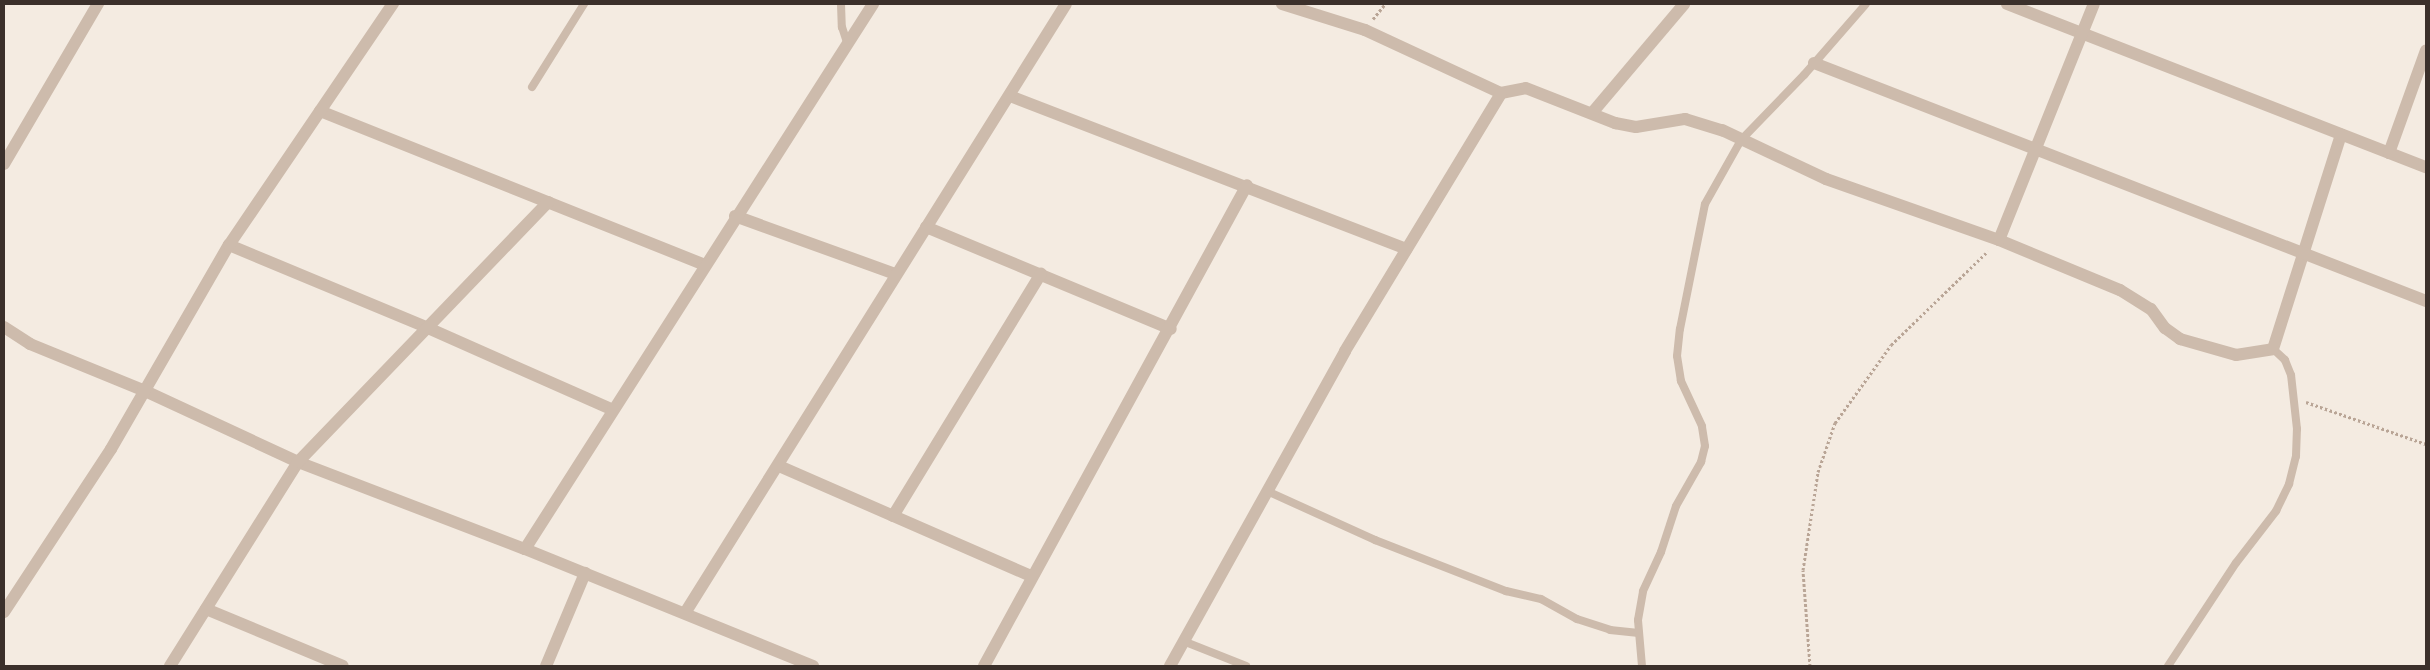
<!DOCTYPE html>
<style>
body{margin:0}
#map{position:relative;width:2430px;height:670px;overflow:hidden;background:#f4ebe1;font-family:Karla,sans-serif}
div>[style]{position:absolute}
.path>*{height:3px;margin-top:-1.5px;transform-origin:0;background:repeating-linear-gradient(90deg,#b9a596 0 2.5px,transparent 0 5px)}
.lane>*{height:8px;margin:-4px;padding:0 4px;transform-origin:4px;border-radius:4px;background:#cdbbac}
.street>*{height:12px;margin:-6px;padding:0 6px;transform-origin:6px;border-radius:6px;background:#cdbbac}
span{translate:-50% -50%;white-space:nowrap;text-align:center;line-height:1.15;-webkit-text-stroke:5px #fbf5ee;paint-order:stroke}
.frame{position:absolute;inset:0;border:5px solid #3b302b;pointer-events:none}
</style>
<div id="map">
<div class="path">
<i style="left:1373px;top:19px;width:19px;rotate:-51deg"></i>
<i style="left:2306px;top:402px;width:127px;rotate:19.3deg"></i>
<i style="left:1810px;top:666px;width:96px;rotate:-94.2deg"></i>
<i style="left:1803px;top:570px;width:99px;rotate:-81.3deg"></i>
<i style="left:1818px;top:472px;width:52px;rotate:-70.9deg"></i>
<i style="left:1835px;top:423px;width:96px;rotate:-54.3deg"></i>
<i style="left:1891px;top:345px;width:135px;rotate:-44.1deg"></i>
</div>
<div class="lane">
<i style="left:841px;top:4px;width:23px;rotate:88deg"></i>
<i style="left:842px;top:27px;width:19px;rotate:72deg"></i>
<i style="left:532px;top:87px;width:98px;rotate:-57.9deg"></i>
<i style="left:1267px;top:491px;width:119px;rotate:24.4deg"></i>
<i style="left:1375px;top:540px;width:141px;rotate:21.3deg"></i>
<i style="left:1506px;top:591px;width:36px;rotate:13deg"></i>
<i style="left:1541px;top:599px;width:41px;rotate:29.1deg"></i>
<i style="left:1577px;top:619px;width:35px;rotate:18deg"></i>
<i style="left:1610px;top:630px;width:29px;rotate:6deg"></i>
<i style="left:1183px;top:641px;width:68px;rotate:21.6deg"></i>
<i style="left:1642px;top:666px;width:46px;rotate:-95deg"></i>
<i style="left:1638px;top:620px;width:29px;rotate:-80deg"></i>
<i style="left:1643px;top:591px;width:43px;rotate:-65.2deg"></i>
<i style="left:1661px;top:552px;width:48px;rotate:-71.9deg"></i>
<i style="left:1676px;top:506px;width:51px;rotate:-60.4deg"></i>
<i style="left:1701px;top:462px;width:16px;rotate:-76deg"></i>
<i style="left:1705px;top:446px;width:20px;rotate:-99deg"></i>
<i style="left:1702px;top:426px;width:50px;rotate:-115deg"></i>
<i style="left:1681px;top:381px;width:25px;rotate:-99deg"></i>
<i style="left:1677px;top:356px;width:27px;rotate:-84deg"></i>
<i style="left:1680px;top:329px;width:127px;rotate:-78.7deg"></i>
<i style="left:1705px;top:204px;width:73px;rotate:-60.6deg"></i>
<i style="left:1741px;top:140px;width:91px;rotate:-45.9deg"></i>
<i style="left:1804px;top:75px;width:94px;rotate:-48.9deg"></i>
<i style="left:2168px;top:666px;width:123px;rotate:-56.6deg"></i>
<i style="left:2236px;top:563px;width:66px;rotate:-52.4deg"></i>
<i style="left:2276px;top:511px;width:30px;rotate:-64deg"></i>
<i style="left:2289px;top:484px;width:29px;rotate:-76deg"></i>
<i style="left:2296px;top:456px;width:27px;rotate:-88deg"></i>
<i style="left:2297px;top:429px;width:54px;rotate:-96.3deg"></i>
<i style="left:2291px;top:375px;width:16px;rotate:-112deg"></i>
<i style="left:2285px;top:360px;width:16px;rotate:-137deg"></i>
</div>
<div class="street">
<i style="left:1282px;top:4px;width:87px;rotate:17.4deg"></i>
<i style="left:1365px;top:30px;width:150px;rotate:24.9deg"></i>
<i style="left:1501px;top:93px;width:25px;rotate:-11deg"></i>
<i style="left:1526px;top:88px;width:96px;rotate:21.5deg"></i>
<i style="left:1615px;top:123px;width:21px;rotate:11deg"></i>
<i style="left:1636px;top:127px;width:50px;rotate:-9.3deg"></i>
<i style="left:1685px;top:119px;width:39px;rotate:17deg"></i>
<i style="left:1722px;top:130px;width:115px;rotate:25.2deg"></i>
<i style="left:1826px;top:179px;width:183px;rotate:19.4deg"></i>
<i style="left:1999px;top:240px;width:131px;rotate:22.5deg"></i>
<i style="left:2120px;top:290px;width:36px;rotate:32deg"></i>
<i style="left:2151px;top:309px;width:24px;rotate:54deg"></i>
<i style="left:2165px;top:328px;width:19px;rotate:36deg"></i>
<i style="left:2180px;top:339px;width:58px;rotate:15.9deg"></i>
<i style="left:2236px;top:355px;width:37px;rotate:-9deg"></i>
<i style="left:2273px;top:349px;width:225px;rotate:-72.4deg"></i>
<i style="left:2007px;top:4px;width:450px;rotate:21.3deg"></i>
<i style="left:1814px;top:63px;width:657px;rotate:21.25deg"></i>
<i style="left:1010px;top:96px;width:425px;rotate:21.1deg"></i>
<i style="left:320px;top:111px;width:415px;rotate:21.8deg"></i>
<i style="left:1592px;top:113px;width:143px;rotate:-49.8deg"></i>
<i style="left:2389px;top:153px;width:109px;rotate:-70.2deg"></i>
<i style="left:4px;top:164px;width:186px;rotate:-59.6deg"></i>
<i style="left:735px;top:216px;width:170px;rotate:19.9deg"></i>
<i style="left:926px;top:227px;width:265px;rotate:22.6deg"></i>
<i style="left:1999px;top:240px;width:254px;rotate:-68.1deg"></i>
<i style="left:229px;top:245px;width:216px;rotate:22.6deg"></i>
<i style="left:428px;top:328px;width:202px;rotate:23.9deg"></i>
<i style="left:4px;top:327px;width:31px;rotate:33deg"></i>
<i style="left:30px;top:344px;width:122px;rotate:22.2deg"></i>
<i style="left:143px;top:390px;width:171px;rotate:24.9deg"></i>
<i style="left:298px;top:462px;width:243px;rotate:21deg"></i>
<i style="left:525px;top:549px;width:311px;rotate:22.1deg"></i>
<i style="left:779px;top:466px;width:275px;rotate:23.6deg"></i>
<i style="left:893px;top:516px;width:284px;rotate:-58.6deg"></i>
<i style="left:525px;top:549px;width:647px;rotate:-57.44deg"></i>
<i style="left:206px;top:609px;width:148px;rotate:22.6deg"></i>
<i style="left:4px;top:612px;width:195px;rotate:-56.7deg"></i>
<i style="left:111px;top:449px;width:236px;rotate:-60deg"></i>
<i style="left:229px;top:245px;width:292px;rotate:-55.8deg"></i>
<i style="left:685px;top:613px;width:718px;rotate:-57.97deg"></i>
<i style="left:170px;top:666px;width:241px;rotate:-57.9deg"></i>
<i style="left:298px;top:462px;width:361px;rotate:-46.1deg"></i>
<i style="left:546px;top:666px;width:101px;rotate:-67.2deg"></i>
<i style="left:984px;top:666px;width:548px;rotate:-61.33deg"></i>
<i style="left:1170px;top:666px;width:360px;rotate:-60.9deg"></i>
<i style="left:1345px;top:351px;width:301px;rotate:-58.8deg"></i>
</div>
<div class="frame"></div>
</div>
